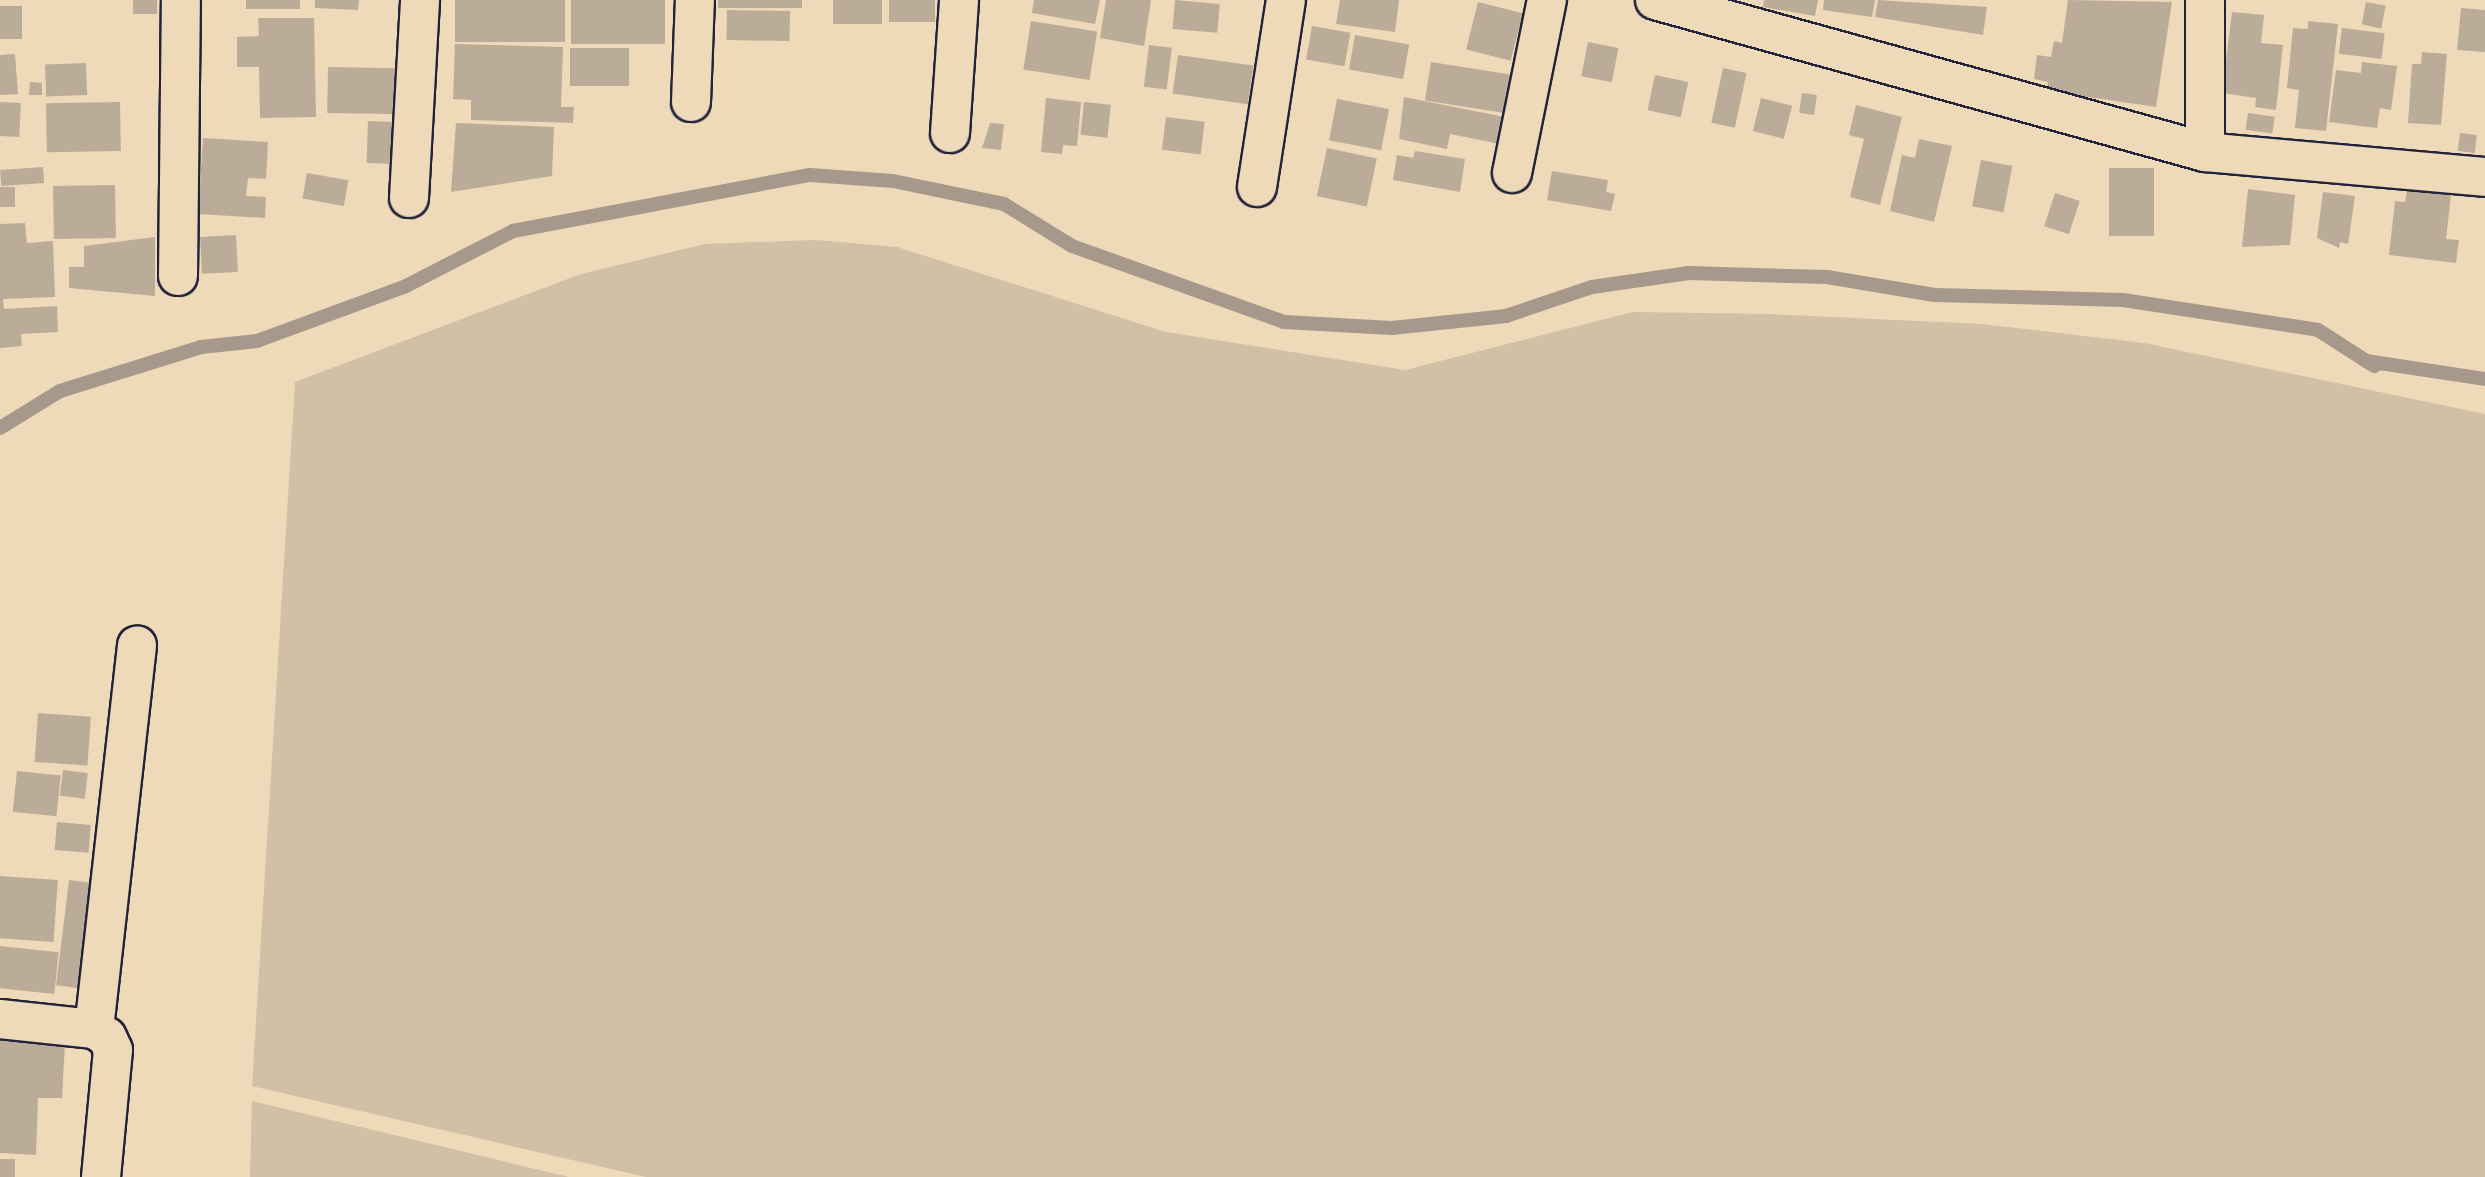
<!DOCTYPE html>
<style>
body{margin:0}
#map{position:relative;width:2485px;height:1177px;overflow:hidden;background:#eedab8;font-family:"Patrick Hand",sans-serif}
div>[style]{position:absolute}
.green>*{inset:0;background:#d1bfa6}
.stream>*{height:14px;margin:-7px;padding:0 7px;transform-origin:7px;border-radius:7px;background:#a6998b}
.building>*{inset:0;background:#bbac99;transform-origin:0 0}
.roads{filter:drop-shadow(2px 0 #22223b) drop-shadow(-2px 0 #22223b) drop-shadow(0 2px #22223b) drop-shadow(0 -2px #22223b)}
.minor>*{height:38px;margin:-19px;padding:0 19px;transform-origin:19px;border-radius:19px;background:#eedab8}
span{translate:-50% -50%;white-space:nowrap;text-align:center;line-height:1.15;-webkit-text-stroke:6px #eedab8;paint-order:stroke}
</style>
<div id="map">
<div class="green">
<i style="clip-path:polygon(816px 240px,897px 247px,1166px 332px,1405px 370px,1633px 312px,1770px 314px,1982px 324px,2144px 343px,2485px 414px,2485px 1177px,646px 1177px,252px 1086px,295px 382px,581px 274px,705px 244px)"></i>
<i style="clip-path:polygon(252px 1101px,569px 1177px,250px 1177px)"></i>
</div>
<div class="stream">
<i style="left:2366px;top:361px;width:120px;rotate:8.6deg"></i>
<i style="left:0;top:428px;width:70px;rotate:-31.7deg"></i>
<i style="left:60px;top:391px;width:148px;rotate:-17.3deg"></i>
<i style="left:201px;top:347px;width:56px;rotate:-6.1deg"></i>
<i style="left:257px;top:341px;width:157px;rotate:-20.2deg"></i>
<i style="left:404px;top:287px;width:123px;rotate:-27.2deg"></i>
<i style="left:513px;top:231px;width:302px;rotate:-10.7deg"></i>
<i style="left:810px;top:175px;width:83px;rotate:4.1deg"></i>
<i style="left:893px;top:181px;width:113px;rotate:11.7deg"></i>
<i style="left:1004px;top:204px;width:80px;rotate:31.7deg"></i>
<i style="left:1072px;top:246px;width:225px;rotate:19.7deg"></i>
<i style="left:1284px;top:322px;width:108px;rotate:3.2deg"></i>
<i style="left:1392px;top:328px;width:115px;rotate:-6deg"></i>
<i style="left:1506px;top:316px;width:91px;rotate:-18.6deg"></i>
<i style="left:1592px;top:287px;width:98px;rotate:-8.2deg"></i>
<i style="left:1689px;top:273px;width:138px;rotate:1.7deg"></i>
<i style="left:1827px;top:277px;width:109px;rotate:9.5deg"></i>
<i style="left:1935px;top:295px;width:188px;rotate:1.5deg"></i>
<i style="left:2123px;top:300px;width:197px;rotate:8.7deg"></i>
<i style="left:2318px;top:330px;width:67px;rotate:32.7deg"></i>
</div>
<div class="building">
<i style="left:133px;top:0;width:24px;height:14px"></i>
<i style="left:246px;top:0;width:54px;height:9px"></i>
<i style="clip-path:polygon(315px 0,359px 0,358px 10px,315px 8px)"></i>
<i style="left:455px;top:0;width:110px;height:42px"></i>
<i style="left:571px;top:0;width:94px;height:44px"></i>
<i style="left:718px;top:0;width:84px;height:8px"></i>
<i style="left:833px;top:0;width:49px;height:24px"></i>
<i style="left:889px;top:0;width:46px;height:22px"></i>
<i style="clip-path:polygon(1034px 0,1100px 0,1095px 24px,1032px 13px)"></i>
<i style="clip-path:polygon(1106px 0,1151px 0,1144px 46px,1100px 38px)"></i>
<i style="left:1175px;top:0;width:45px;height:29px;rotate:5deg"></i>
<i style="clip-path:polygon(1340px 0,1399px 0,1395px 32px,1336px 24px)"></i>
<i style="clip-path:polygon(1764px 0,1818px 0,1815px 16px,1763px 7px)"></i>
<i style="clip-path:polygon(1824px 0,1875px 0,1872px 17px,1823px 10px)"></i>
<i style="clip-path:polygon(1878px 0,1987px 7px,1983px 35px,1875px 17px)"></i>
<i style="clip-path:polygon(2068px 0,2172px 2px,2156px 107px,2047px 91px,2048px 82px,2034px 79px,2037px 55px,2051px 57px,2054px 41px,2062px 43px)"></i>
<i style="left:1478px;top:2px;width:46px;height:49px;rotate:14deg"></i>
<i style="left:2366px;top:2px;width:20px;height:23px;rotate:11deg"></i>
<i style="left:0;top:6px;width:22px;height:33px"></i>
<i style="clip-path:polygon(2461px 8px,2485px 10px,2485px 52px,2457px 50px)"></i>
<i style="left:727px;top:10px;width:63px;height:30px;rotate:1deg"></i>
<i style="clip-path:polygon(2232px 12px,2264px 15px,2261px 43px,2283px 45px,2276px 110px,2255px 107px,2256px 98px,2222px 93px)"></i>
<i style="clip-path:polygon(258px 18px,314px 18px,316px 117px,260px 118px,259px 67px,237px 67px,237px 37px,259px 36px)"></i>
<i style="left:1031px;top:21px;width:67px;height:49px;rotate:9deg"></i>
<i style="clip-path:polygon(2308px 21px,2338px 24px,2326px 131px,2295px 128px,2299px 90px,2287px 88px,2293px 28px,2308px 29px)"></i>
<i style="left:1312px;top:26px;width:39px;height:34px;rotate:10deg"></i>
<i style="left:2342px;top:28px;width:43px;height:26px;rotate:7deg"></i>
<i style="left:1355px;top:35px;width:55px;height:35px;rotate:10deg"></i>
<i style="left:1588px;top:42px;width:31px;height:35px;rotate:11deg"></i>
<i style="clip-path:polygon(455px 44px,563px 47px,561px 107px,574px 107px,573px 123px,471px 120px,471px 100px,453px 99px)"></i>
<i style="left:1149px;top:45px;width:23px;height:42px;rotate:7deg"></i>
<i style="left:570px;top:48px;width:59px;height:38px"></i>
<i style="clip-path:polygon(2422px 52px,2447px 54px,2441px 125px,2408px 123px,2412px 64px,2421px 64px)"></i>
<i style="clip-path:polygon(15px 54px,18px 94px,0 95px,0 55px)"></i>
<i style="left:1178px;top:55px;width:76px;height:39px;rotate:8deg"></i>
<i style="left:1431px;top:62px;width:82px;height:39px;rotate:9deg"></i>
<i style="clip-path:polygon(2362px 62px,2397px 66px,2391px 110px,2380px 108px,2377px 128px,2329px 122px,2336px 70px,2361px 73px)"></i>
<i style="left:86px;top:63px;width:32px;height:41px;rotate:88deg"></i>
<i style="left:328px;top:67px;width:79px;height:46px;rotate:1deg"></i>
<i style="left:1723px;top:68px;width:24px;height:56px;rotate:12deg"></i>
<i style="left:1655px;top:75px;width:34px;height:36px;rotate:12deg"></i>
<i style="clip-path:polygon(30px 82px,42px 83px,42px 95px,29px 95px)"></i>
<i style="left:1802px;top:93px;width:15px;height:20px;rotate:8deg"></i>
<i style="clip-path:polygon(1404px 97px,1505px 117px,1500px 144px,1450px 134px,1447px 149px,1399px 139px)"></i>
<i style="clip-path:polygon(1046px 98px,1081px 102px,1077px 146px,1063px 145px,1062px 154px,1041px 152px)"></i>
<i style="left:1761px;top:98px;width:32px;height:34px;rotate:14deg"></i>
<i style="left:1337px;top:99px;width:53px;height:42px;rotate:11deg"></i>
<i style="left:0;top:102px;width:21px;height:34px;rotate:3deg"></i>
<i style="left:120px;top:102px;width:49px;height:74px;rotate:89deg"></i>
<i style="left:1084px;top:102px;width:27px;height:33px;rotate:6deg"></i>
<i style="clip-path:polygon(1856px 105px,1902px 117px,1880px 205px,1850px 197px,1864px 139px,1849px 135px)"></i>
<i style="left:2248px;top:113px;width:27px;height:17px;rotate:8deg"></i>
<i style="left:1166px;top:117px;width:39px;height:33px;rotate:7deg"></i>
<i style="left:368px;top:121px;width:33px;height:42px;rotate:2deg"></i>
<i style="clip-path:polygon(456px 123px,554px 127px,552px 176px,451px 192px)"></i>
<i style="clip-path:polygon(990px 123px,1004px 124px,1001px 150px,982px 148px)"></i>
<i style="left:2460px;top:133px;width:17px;height:18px;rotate:7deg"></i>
<i style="clip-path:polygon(203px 138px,268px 142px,266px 179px,248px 178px,246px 196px,266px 197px,265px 218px,198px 214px)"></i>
<i style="clip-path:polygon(1919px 139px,1952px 146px,1934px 222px,1890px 211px,1902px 155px,1915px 158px)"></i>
<i style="left:1327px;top:148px;width:51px;height:49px;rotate:12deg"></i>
<i style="clip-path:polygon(1415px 151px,1465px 159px,1460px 192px,1393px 180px,1397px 155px,1413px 158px)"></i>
<i style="left:1981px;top:160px;width:32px;height:47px;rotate:11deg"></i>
<i style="left:43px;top:167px;width:16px;height:43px;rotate:86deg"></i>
<i style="left:2109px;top:168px;width:45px;height:68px"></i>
<i style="clip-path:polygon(1552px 171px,1608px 180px,1606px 192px,1615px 194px,1611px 211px,1547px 200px)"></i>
<i style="left:307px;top:173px;width:42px;height:26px;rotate:10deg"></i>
<i style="left:115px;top:185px;width:53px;height:62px;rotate:89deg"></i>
<i style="left:0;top:187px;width:15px;height:20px"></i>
<i style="clip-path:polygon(2248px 189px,2295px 195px,2290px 245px,2242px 247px)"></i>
<i style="clip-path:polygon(2407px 190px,2451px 195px,2446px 239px,2459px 240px,2456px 263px,2389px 255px,2395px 201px,2405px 202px)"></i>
<i style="clip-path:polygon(2323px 192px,2355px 196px,2348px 244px,2340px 242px,2339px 248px,2317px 238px)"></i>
<i style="left:2055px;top:193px;width:26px;height:35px;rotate:18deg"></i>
<i style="clip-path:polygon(25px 223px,27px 243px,53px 241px,55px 297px,3px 299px,4px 309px,57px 306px,58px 332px,21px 334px,22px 346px,0 348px,0 224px)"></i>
<i style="left:236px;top:235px;width:37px;height:36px;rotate:87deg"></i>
<i style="clip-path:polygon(155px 237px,155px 296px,69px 288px,69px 267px,84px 267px,84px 246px)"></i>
<i style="left:38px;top:713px;width:53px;height:49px;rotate:4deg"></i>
<i style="left:63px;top:770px;width:25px;height:26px;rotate:7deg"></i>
<i style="left:17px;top:771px;width:44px;height:41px;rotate:6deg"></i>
<i style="left:57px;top:822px;width:34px;height:28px;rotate:5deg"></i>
<i style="left:0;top:876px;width:58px;height:62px;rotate:4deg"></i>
<i style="left:69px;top:880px;width:24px;height:106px;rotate:7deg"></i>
<i style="left:0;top:946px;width:59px;height:42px;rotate:6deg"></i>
<i style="clip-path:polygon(0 1041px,65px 1044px,62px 1098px,38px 1098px,36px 1155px,0 1153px)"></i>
<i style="left:0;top:1159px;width:15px;height:18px"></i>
</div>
<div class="roads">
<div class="minor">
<i style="left:1655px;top:0;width:571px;rotate:15.45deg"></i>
<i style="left:2205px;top:152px;width:281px;rotate:5.1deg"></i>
<i style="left:2205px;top:0;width:152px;rotate:90deg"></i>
<i style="left:691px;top:102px;width:102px;rotate:-87.8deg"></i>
<i style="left:950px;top:133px;width:133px;rotate:-86.1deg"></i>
<i style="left:1512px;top:173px;width:177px;rotate:-78.6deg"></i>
<i style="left:1257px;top:187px;width:189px;rotate:-81.2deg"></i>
<i style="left:409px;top:198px;width:198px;rotate:-86.8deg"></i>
<i style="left:178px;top:276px;width:276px;rotate:-89.4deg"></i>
<i style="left:0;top:1019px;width:95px;rotate:6.1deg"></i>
<i style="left:94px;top:1029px;width:15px;rotate:32deg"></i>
<i style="left:107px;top:1037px;width:14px;rotate:65deg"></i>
<i style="left:113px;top:1050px;width:128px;rotate:95.4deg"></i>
<i style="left:94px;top:1029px;width:386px;rotate:-83.6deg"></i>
</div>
</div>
</div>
